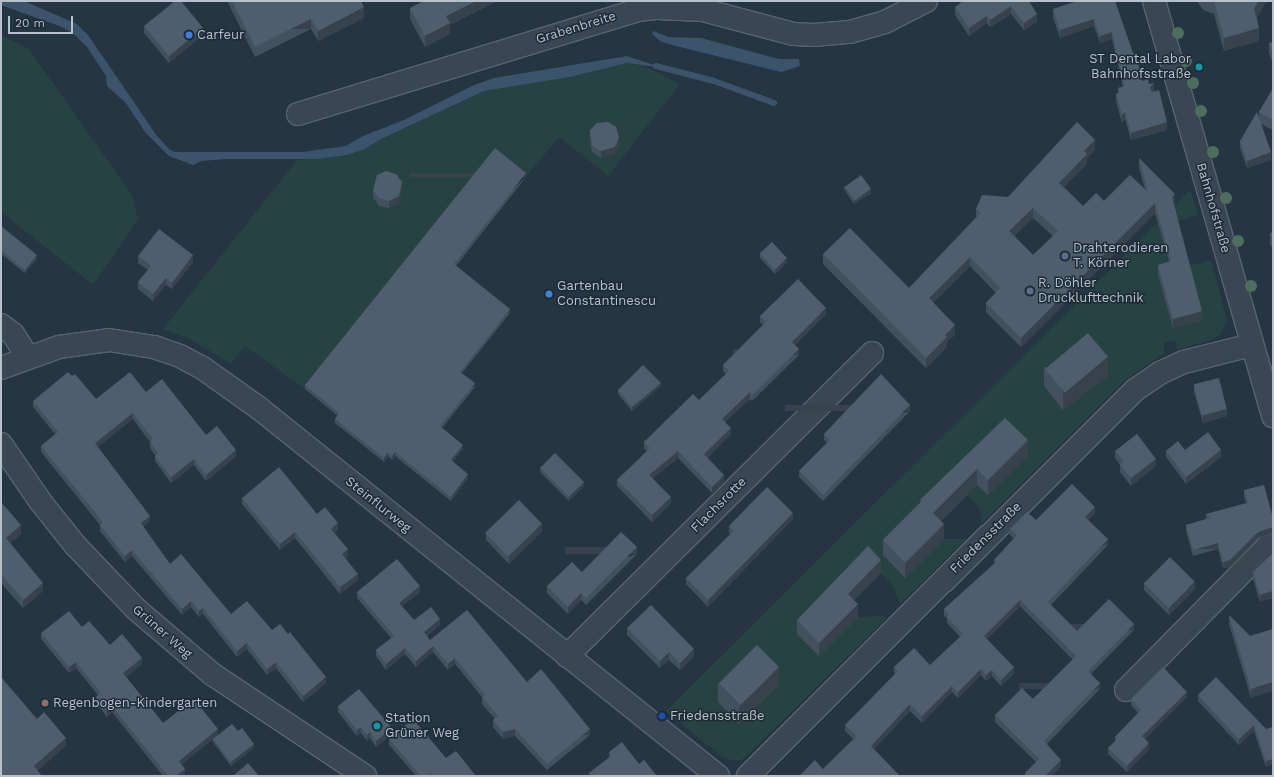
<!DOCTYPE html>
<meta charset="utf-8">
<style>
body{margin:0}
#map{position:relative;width:1274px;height:777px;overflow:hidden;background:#253542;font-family:"Work Sans",sans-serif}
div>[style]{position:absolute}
.green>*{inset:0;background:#274243}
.water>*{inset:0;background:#3b546b}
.stream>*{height:6px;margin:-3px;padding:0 3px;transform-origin:3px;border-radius:3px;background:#3b546b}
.roads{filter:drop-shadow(1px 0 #57646e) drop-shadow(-1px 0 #57646e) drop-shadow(0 1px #57646e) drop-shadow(0 -1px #57646e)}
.minor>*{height:22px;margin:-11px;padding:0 11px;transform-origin:11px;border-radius:11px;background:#3a4651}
.trees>*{width:12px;height:12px;margin:-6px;border-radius:50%;background:#4d6e5d}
.wall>*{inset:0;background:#43515e}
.shaded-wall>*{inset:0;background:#37424c;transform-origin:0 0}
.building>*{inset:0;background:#4e5e6d;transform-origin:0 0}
.dots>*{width:11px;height:11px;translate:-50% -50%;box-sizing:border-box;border:2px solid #1e2b37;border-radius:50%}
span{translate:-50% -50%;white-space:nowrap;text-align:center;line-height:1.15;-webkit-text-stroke:3px #1e2b37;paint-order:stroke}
.street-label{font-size:13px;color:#b6c1cb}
.poi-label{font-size:13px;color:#b6c1cb}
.left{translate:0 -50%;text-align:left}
.right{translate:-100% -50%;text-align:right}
.frame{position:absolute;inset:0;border:2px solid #b6c1cb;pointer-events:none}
.scale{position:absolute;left:8px;top:16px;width:65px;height:18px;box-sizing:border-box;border:2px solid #b6c1cb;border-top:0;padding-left:5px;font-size:12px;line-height:14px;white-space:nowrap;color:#b6c1cb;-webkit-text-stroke:3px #1e2b37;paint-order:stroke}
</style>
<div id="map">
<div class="green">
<i style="clip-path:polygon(1px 35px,29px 49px,132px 195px,138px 219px,93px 285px,1px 212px)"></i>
<i style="clip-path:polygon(627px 63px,644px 66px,680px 84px,608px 176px,559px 137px,526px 177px,495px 152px,305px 389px,245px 346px,231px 364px,192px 340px,163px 329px,297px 160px,347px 155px,365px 149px,381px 139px,484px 91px,570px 77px)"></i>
<i style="clip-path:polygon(1190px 190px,1199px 215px,1159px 226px,1171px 271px,1211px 260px,1227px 320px,1221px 334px,1214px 339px,1177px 350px,1175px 340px,1163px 343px,1165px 353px,1126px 379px,982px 523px,978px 506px,954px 482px,921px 515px,944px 539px,967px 539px,900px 604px,892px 584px,868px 560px,834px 593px,858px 617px,884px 616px,886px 619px,743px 759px,736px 761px,722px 757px,666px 711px)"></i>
</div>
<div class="water">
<i style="clip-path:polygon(1px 1px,24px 1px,77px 24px,88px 35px,157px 136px,170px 150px,175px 152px,303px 152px,346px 146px,363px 136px,404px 120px,474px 85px,494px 78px,627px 56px,663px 68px,627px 63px,570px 77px,484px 91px,381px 139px,365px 149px,347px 155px,316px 159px,227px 159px,201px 161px,193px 165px,169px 156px,145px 132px,126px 103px,107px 86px,106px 76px,87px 47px,76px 36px,62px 27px,1px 5px)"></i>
<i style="clip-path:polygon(653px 31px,669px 37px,701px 38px,779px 59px,799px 59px,800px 66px,781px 72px,672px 45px,660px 41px,652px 34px)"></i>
</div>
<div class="stream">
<i style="left:656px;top:66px;width:60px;rotate:14.5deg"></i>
<i style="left:714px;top:81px;width:64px;rotate:20.1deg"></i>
</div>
<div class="roads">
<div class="minor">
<i style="left:1154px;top:1px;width:432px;rotate:74deg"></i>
<i style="left:298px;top:114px;width:356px;rotate:-17deg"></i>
<i style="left:638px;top:10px;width:20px;rotate:-6deg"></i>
<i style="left:658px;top:8px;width:45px;rotate:2.5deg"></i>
<i style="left:703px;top:10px;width:94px;rotate:14.8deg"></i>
<i style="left:794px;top:34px;width:20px;rotate:3deg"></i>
<i style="left:814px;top:35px;width:36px;rotate:-5deg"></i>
<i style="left:850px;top:32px;width:36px;rotate:-16deg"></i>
<i style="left:885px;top:22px;width:46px;rotate:-27.1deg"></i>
<i style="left:1px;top:325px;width:15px;rotate:37deg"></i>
<i style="left:13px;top:334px;width:27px;rotate:57deg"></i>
<i style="left:1px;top:368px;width:62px;rotate:-19.9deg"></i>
<i style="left:59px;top:347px;width:50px;rotate:-8deg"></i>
<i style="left:109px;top:340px;width:46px;rotate:8.8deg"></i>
<i style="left:154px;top:347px;width:28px;rotate:19deg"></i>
<i style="left:180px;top:356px;width:27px;rotate:28deg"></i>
<i style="left:204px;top:369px;width:69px;rotate:35.5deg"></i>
<i style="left:260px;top:409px;width:587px;rotate:38.71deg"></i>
<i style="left:1px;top:444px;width:69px;rotate:55.6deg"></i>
<i style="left:40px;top:501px;width:56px;rotate:51.5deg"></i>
<i style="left:75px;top:545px;width:88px;rotate:46.4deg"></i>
<i style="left:136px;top:609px;width:100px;rotate:40.5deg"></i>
<i style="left:212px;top:674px;width:184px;rotate:33.7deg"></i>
<i style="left:567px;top:656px;width:430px;rotate:-44.8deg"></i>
<i style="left:1126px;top:690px;width:201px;rotate:-45.4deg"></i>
<i style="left:1267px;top:547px;width:6px;rotate:-18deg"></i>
<i style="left:748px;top:776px;width:547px;rotate:-44.93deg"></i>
<i style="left:1135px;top:390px;width:30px;rotate:-34deg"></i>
<i style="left:1160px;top:373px;width:26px;rotate:-25deg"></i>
<i style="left:1184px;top:362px;width:69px;rotate:-14.2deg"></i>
</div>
</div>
<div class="trees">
<i style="left:1178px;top:33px"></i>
<i style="left:1186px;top:61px"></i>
<i style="left:1193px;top:83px"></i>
<i style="left:1201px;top:111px"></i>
<i style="left:1213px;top:152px"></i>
<i style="left:1226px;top:198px"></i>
<i style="left:1238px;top:241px"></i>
<i style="left:1251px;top:286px"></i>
</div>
<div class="wall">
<i style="clip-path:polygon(227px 1px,361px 1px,364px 18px,318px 41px,311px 29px,255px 57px)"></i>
<i style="clip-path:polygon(424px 1px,497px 1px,450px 25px,450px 34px,425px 47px,410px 19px,410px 8px)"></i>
<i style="clip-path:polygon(959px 1px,1029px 1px,1037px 22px,1024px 30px,1011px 14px,990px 27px,987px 23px,969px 36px,955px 15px,955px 7px,961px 3px)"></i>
<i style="clip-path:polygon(1075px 1px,1115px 1px,1142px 81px,1149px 84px,1154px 91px,1153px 91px,1167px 130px,1131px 140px,1125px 119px,1122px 123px,1116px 101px,1116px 94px,1118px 93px,1118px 88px,1123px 87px,1112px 39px,1100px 43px,1094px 26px,1060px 38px,1053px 17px,1053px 9px,1076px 2px)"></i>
<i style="clip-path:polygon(1197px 1px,1272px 1px,1265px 3px,1257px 18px,1259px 41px,1224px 51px,1214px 14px,1203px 10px)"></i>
<i style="clip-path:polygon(144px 26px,203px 35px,169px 63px,144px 33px)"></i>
<i style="clip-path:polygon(1273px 42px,1273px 64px,1269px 53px,1269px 43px)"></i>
<i style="clip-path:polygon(1273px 82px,1273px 130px,1261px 124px,1271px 160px,1247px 168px,1240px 148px,1240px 141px,1259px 118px,1259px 112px,1272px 90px)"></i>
<i style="clip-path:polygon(590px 130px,619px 145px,615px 154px,601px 158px,592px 152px,590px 137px)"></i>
<i style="clip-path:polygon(evenodd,1095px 150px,1087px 158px,1087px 164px,1064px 187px,1083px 206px,1104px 201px,1145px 189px,1139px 168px,1139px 158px,1175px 204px,1174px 204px,1202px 320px,1173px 328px,1158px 274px,1158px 265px,1169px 262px,1155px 213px,1021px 347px,986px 312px,986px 303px,996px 293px,970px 266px,933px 303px,955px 335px,947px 342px,947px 347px,926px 368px,823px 264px,823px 254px,909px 288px,976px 217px,976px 209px,1008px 197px,1095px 150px,1033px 218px,1053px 236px,1033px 255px,1014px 236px,1033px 218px)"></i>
<i style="clip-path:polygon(526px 177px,456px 266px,510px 313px,462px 373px,475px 387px,442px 428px,463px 449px,453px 461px,468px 478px,451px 501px,395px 456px,392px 460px,388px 456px,384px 462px,335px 423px,335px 419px,338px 416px,305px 389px,305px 385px)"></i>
<i style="clip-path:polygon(844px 186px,871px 193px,854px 204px,844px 189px)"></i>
<i style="clip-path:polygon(402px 189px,399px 204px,389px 208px,379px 206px,373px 197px,373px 190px)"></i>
<i style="clip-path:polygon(1px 226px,37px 259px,25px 273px,1px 254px)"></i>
<i style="clip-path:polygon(1273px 231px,1273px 249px,1270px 244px,1270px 234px)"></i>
<i style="clip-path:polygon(760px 254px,787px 262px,775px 274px,760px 258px)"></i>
<i style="clip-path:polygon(138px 256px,193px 262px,172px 289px,166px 285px,153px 301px,138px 289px,138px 282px,148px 270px,138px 263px)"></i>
<i style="clip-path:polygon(826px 314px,795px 345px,799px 355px,752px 401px,750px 399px,725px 422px,731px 434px,707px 458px,724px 481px,712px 493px,678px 458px,653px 478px,671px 503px,652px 522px,617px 486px,617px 480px,647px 451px,644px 449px,644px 442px,699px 400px,726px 374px,723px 371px,723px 365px,763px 325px,760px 322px,760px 316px)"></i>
<i style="clip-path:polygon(1044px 367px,1108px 376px,1063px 410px,1044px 386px)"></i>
<i style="clip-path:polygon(72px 376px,96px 399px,146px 392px,236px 456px,206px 481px,194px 465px,171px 483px,155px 461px,155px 455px,150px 448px,150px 442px,133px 419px,97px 447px,150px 521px,143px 527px,170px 564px,231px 614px,272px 630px,326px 683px,303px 702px,276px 668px,267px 675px,247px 649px,237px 657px,203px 614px,199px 617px,191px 607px,182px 615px,132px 556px,125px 562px,100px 531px,100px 525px,41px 452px,41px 446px,55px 434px,33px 407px,33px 401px)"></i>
<i style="clip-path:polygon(1194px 385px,1227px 416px,1203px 423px,1194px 392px)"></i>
<i style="clip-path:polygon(661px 386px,632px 411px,618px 394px,618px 390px)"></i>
<i style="clip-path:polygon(910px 411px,823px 501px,799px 477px,799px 471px,827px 443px,824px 440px,824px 434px)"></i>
<i style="clip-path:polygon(1005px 418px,1028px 456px,988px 495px,977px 485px,941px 521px,944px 539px,905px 578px,883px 555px,883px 540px,920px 503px,920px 500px)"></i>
<i style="clip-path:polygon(1185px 450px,1221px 457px,1186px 484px,1166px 457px,1166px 451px)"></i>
<i style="clip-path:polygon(1115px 451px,1156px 466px,1131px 486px,1120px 472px,1120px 465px,1115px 458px)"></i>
<i style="clip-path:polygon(540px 468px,584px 486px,569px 501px,540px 472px)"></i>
<i style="clip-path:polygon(1244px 490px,1273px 518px,1273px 533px,1258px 538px,1230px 567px,1223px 568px,1218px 549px,1193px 556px,1186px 531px,1186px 525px,1206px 519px,1206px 514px,1246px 503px,1244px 497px)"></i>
<i style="clip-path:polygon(242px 498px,317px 514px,338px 530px,334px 533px,348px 556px,345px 558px,358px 580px,340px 594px,295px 538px,280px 550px,242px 504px)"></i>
<i style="clip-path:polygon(1px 502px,21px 534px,10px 543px,43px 591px,23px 608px,1px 583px)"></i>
<i style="clip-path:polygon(1095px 513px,1088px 520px,1108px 545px,1051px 605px,1077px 631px,1134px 630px,1091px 674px,1100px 689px,1047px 744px,1061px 766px,1051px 776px,1025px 776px,1025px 773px,1036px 762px,995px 722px,995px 715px,1033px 699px,1073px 660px,1020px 606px,987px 639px,1014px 673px,1001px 686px,992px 676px,986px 681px,981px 675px,958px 698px,952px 692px,922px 723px,910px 711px,874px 749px,823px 769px,853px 739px,845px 731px,845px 725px,895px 674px,894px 673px,894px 667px,930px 665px,960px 637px,947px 623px,947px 618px,944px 616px,944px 609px,994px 564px,994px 560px,1014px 539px,1010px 535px,1010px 529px,1036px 520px)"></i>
<i style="clip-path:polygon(793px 519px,708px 607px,686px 584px,686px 578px,730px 534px,729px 533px,729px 526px)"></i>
<i style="clip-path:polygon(542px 531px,509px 564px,486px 540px,486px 533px)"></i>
<i style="clip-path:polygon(1273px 553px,1260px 602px,1253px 579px,1253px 572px)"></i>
<i style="clip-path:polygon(637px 554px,586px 605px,581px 600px,568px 614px,547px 593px,547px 586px,582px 572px)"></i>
<i style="clip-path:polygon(881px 573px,854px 600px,858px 617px,819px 656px,797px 634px,797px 620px)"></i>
<i style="clip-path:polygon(1144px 583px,1195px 589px,1169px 615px,1144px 590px)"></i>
<i style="clip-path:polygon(357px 592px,420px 592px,402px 606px,414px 620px,440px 625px,427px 636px,430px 640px,527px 682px,590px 735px,547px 770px,515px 736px,503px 739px,493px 727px,493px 720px,495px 719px,482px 704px,482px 697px,455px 664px,448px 670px,433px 652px,416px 667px,405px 654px,386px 670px,376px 656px,376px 650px,391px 638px,357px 598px)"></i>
<i style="clip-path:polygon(1229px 615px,1250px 636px,1273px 629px,1251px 698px,1229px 624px)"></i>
<i style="clip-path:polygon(82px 627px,110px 645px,142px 664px,126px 677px,163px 723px,218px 735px,238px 731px,254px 748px,231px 766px,213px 742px,213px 739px,182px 764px,185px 775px,184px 776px,163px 776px,112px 712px,107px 717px,96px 703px,96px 697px,98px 695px,76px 668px,69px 673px,41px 639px,41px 633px)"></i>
<i style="clip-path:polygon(627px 628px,694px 656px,680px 670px,669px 660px,660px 668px,627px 635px)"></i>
<i style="clip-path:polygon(718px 683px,779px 685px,739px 724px,718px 702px)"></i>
<i style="clip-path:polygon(1198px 695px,1266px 729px,1273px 727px,1273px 764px,1266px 767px,1254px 731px,1239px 745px,1198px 701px)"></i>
<i style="clip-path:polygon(1187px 697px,1145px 739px,1149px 749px,1127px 772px,1108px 754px,1108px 748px,1115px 742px,1115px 737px,1138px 713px,1131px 705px,1131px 699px)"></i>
<i style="clip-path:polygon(338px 706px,392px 734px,376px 747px,370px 738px,367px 741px,361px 733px,357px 736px,338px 712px)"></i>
<i style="clip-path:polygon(389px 739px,446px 758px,476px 776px,416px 776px,389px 745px)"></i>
<i style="clip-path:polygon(609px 752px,639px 764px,657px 776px,589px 776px,589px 773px,609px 758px)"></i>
</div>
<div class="shaded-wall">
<i style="clip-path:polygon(476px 1px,497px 1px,450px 25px,450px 34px,425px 47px,425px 36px,446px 16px)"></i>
<i style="clip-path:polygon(1258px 1px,1272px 1px,1265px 3px,1254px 22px,1254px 9px)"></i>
<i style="clip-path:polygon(1011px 6px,1011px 14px,990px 27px,990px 20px)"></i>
<i style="clip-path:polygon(364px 7px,364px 18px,318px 41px,318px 31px)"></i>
<i style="clip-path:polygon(1037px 14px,1037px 22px,1024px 30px,1024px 23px)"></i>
<i style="clip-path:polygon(987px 16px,987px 23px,969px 36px,969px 28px)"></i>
<i style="left:311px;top:19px;width:10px;height:63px;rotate:90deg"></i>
<i style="clip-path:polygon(1094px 19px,1094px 26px,1060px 38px,1060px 30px)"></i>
<i style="clip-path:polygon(203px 28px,203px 35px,169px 63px,169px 56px)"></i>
<i style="clip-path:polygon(1259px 28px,1259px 41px,1224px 51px,1224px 38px)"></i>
<i style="clip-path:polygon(1112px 32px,1112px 39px,1100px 43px,1100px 36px)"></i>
<i style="clip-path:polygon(1154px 83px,1154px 91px,1150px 94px,1150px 87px)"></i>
<i style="clip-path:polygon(1125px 112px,1125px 119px,1122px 123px,1122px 115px)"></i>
<i style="clip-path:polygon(1167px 122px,1167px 130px,1131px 140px,1131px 133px)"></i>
<i style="clip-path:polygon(619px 137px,619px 145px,615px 154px,601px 158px,601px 151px)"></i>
<i style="clip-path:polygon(1095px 140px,1095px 150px,1087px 158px,1087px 164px,1059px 192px,1059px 183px,1084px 151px)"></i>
<i style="clip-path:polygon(1271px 152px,1271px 160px,1247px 168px,1247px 161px)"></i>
<i style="left:526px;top:173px;width:4px;height:116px;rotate:90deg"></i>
<i style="clip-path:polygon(402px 182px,402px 189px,399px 204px,389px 208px,389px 201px)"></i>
<i style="clip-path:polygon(871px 189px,871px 193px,854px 204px,854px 200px)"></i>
<i style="clip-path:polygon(1175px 194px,1175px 204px,1172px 206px,1172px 197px)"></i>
<i style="clip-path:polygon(1155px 203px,1155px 213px,1021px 347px,1021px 338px)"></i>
<i style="clip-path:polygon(1033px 208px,1033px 218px,1009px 240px,1009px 231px)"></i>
<i style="clip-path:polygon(37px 255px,37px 259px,25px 273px,25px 270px)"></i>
<i style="clip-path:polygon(193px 255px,193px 262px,172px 289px,172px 283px)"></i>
<i style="clip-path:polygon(970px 257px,970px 266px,929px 307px,929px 298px)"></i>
<i style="clip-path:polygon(787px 258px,787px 262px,775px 274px,775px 270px)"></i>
<i style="clip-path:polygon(166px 278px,166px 285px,153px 301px,153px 294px)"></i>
<i style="clip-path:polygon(826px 308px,826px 314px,792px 348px,792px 342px)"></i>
<i style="left:510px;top:309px;width:4px;height:80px;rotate:90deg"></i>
<i style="clip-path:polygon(1202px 311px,1202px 320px,1173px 328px,1173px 319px)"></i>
<i style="clip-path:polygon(955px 325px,955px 335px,947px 342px,947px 347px,926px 368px,926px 358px,945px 335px)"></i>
<i style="left:799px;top:349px;width:6px;height:66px;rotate:90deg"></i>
<i style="clip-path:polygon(1108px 357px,1108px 376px,1063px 410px,1063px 392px)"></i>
<i style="left:475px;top:383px;width:4px;height:55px;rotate:90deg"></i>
<i style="clip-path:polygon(661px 383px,661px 386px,632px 411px,632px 407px)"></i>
<i style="clip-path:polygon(750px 392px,750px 399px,722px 425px,722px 419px)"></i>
<i style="left:910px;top:405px;width:6px;height:125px;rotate:90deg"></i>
<i style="clip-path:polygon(1227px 409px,1227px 416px,1203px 423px,1203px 416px)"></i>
<i style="clip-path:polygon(133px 413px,133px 419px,95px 449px,95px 443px)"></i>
<i style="clip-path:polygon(731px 428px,731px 434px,704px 460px,704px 454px)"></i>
<i style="clip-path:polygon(1028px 440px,1028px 456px,988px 495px,988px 480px)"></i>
<i style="clip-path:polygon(463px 445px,463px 449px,451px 464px,451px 460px)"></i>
<i style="clip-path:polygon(236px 450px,236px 456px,206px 481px,206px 475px)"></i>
<i style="clip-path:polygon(1221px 450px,1221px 457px,1186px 484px,1186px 477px)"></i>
<i style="clip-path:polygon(678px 451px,678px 458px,649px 481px,649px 475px)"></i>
<i style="clip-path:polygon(388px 452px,388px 456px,384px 462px,384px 458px)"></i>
<i style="clip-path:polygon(395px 452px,395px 456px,392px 460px,392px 456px)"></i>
<i style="clip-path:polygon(194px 459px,194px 465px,171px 483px,171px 477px)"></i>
<i style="clip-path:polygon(1156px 459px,1156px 466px,1131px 486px,1131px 478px)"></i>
<i style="clip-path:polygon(977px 469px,977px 485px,933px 528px,933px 513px)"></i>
<i style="clip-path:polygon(468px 474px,468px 478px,451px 501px,451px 497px)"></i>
<i style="clip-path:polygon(724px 475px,724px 481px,712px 493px,712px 487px)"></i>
<i style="clip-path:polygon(584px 482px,584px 486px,569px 501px,569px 497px)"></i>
<i style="clip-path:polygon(671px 497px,671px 503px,652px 522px,652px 515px)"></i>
<i style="clip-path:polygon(1095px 507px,1095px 513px,1085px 523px,1085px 517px)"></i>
<i style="clip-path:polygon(793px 513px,793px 519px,708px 607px,708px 600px)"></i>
<i style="clip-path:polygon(150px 516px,150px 521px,141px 529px,141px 523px)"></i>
<i style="clip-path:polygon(338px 523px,338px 530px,331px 535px,331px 529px)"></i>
<i style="clip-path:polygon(542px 524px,542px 531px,509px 564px,509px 556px)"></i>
<i style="clip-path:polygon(944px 524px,944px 539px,905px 578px,905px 563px)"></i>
<i style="clip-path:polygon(21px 525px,21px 534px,6px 546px,6px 538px)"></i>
<i style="clip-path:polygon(1273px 527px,1273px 533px,1258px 538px,1230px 567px,1223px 568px,1223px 562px,1258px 532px)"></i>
<i style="clip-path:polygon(295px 532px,295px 538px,280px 550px,280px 544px)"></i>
<i style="left:1108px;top:539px;width:6px;height:87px;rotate:90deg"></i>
<i style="left:1218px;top:543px;width:6px;height:26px;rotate:90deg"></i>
<i style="left:637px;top:547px;width:7px;height:72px;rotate:90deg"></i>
<i style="clip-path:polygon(348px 549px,348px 556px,342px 560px,342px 554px)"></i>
<i style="clip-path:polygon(132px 550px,132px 556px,125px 562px,125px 556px)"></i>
<i style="clip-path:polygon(881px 560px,881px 573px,848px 607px,848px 594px)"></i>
<i style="clip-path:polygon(358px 574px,358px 580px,340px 594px,340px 587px)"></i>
<i style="clip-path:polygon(1195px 582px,1195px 589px,1169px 615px,1169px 608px)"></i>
<i style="clip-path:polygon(43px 583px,43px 591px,23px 608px,23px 600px)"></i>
<i style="clip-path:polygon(420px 586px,420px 592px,399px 609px,399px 603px)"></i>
<i style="clip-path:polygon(1273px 591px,1273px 598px,1260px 602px,1260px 595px)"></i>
<i style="clip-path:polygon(581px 593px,581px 600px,568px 614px,568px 607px)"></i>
<i style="clip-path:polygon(1020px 600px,1020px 606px,984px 642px,984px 636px)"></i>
<i style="clip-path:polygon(191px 601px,191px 607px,182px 615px,182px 609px)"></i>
<i style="clip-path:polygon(858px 604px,858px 617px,819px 656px,819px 643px)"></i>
<i style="clip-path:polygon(203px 608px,203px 614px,199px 617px,199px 611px)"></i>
<i style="clip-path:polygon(440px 619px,440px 625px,424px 638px,424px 632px)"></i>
<i style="left:1134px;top:624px;width:6px;height:66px;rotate:90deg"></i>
<i style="clip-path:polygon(247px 643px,247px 649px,237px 657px,237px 651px)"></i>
<i style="clip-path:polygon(433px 646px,433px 652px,416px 667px,416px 661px)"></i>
<i style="clip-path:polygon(405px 648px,405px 654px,386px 670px,386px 664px)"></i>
<i style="clip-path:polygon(694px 649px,694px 656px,680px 670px,680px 663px)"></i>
<i style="clip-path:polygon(669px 652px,669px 660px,660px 668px,660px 661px)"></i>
<i style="clip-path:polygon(142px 658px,142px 664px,123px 680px,123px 673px)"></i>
<i style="clip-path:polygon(455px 658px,455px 664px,448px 670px,448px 664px)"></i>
<i style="clip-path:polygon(76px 662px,76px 668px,69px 673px,69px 667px)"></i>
<i style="clip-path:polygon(276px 662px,276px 668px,267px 675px,267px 669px)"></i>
<i style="clip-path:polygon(779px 667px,779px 685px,739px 724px,739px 706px)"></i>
<i style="clip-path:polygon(1014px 667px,1014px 673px,1001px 686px,1001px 680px)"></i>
<i style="clip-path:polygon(981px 669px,981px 675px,958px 698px,958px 692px)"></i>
<i style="clip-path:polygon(992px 670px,992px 676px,986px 681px,986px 675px)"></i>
<i style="clip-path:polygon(326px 677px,326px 683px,303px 702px,303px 696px)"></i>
<i style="clip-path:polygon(1273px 682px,1273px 691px,1251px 698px,1251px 689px)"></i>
<i style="left:1100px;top:683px;width:6px;height:81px;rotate:90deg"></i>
<i style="clip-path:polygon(952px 686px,952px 692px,922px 723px,922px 716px)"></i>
<i style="clip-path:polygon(1187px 692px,1187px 697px,1142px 742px,1142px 736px)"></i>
<i style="clip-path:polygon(910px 704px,910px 711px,871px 752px,871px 746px)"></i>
<i style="clip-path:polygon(112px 706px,112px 712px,107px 717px,107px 711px)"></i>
<i style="clip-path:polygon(1254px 725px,1254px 731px,1239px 745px,1239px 739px)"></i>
<i style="clip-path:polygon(361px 727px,361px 733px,357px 736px,357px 730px)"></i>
<i style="clip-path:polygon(392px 728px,392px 734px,376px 747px,376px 741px)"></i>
<i style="clip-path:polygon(218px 729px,218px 735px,179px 767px,179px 761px)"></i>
<i style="clip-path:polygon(515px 729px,515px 736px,503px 739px,503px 732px)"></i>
<i style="left:590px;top:729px;width:6px;height:55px;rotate:90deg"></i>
<i style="clip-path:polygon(370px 732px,370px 738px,367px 741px,367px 735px)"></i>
<i style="clip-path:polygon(66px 738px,66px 746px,34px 774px,34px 766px)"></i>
<i style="clip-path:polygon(1149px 743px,1149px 749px,1127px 772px,1127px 766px)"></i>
<i style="clip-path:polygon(254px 744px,254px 748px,231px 766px,231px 762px)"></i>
<i style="clip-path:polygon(1273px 759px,1273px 764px,1266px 767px,1266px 761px)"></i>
<i style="clip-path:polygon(1061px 760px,1061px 766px,1051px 776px,1045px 776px)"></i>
<i style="clip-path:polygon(185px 769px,185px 775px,184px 776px,176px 776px)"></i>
</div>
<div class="building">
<i style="clip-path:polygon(175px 1px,181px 1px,203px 28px,169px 56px,144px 26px)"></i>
<i style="clip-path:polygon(232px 1px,361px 1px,364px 7px,318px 31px,311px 19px,255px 47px)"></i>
<i style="clip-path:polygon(424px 1px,476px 1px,446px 16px,450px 23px,425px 36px,410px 8px)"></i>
<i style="clip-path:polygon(964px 1px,1029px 1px,1037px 14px,1024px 23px,1011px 6px,990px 20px,987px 16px,969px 28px,955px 7px)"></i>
<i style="clip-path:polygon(1078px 1px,1115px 1px,1133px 53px,1136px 53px,1142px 81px,1148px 79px,1149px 84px,1154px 83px,1150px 87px,1152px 92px,1159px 90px,1167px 122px,1131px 133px,1125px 112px,1122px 115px,1116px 94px,1120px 92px,1118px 88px,1124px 86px,1112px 32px,1100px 36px,1094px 19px,1060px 30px,1053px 9px)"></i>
<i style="clip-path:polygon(1214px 1px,1258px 1px,1254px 9px,1259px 28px,1224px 38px)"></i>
<i style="clip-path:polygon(1273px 42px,1273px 54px,1269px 43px)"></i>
<i style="clip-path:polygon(1273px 82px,1273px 120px,1259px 112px,1272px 90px)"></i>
<i style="clip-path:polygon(1257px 112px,1271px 152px,1247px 161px,1240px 141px)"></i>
<i style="clip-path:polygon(608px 122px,616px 127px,619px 137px,615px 147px,601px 151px,592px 145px,590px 130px,597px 123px)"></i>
<i style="clip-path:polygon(evenodd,1077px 122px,1095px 140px,1084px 151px,1087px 154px,1059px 183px,1083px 206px,1096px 193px,1104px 201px,1130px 175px,1148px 192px,1139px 158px,1175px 194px,1172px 197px,1202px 311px,1173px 319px,1158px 265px,1171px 261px,1155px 203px,1021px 338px,986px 303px,1000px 288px,970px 257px,929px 298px,955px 325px,945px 335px,947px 337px,926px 358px,823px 254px,850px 228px,909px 288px,981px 213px,976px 209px,982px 195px,1008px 197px,1077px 122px,1033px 208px,1058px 231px,1033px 255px,1009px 231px,1033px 208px)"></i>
<i style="clip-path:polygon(495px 148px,526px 173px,454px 264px,510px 309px,460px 372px,475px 383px,440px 426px,463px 445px,451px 460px,468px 474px,451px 497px,395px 452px,392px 456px,388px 452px,384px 458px,335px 419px,339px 413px,305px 385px)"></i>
<i style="clip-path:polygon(386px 171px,396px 174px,402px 182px,399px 196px,389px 201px,379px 198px,373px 190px,377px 175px)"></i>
<i style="left:861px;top:175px;width:17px;height:20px;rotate:54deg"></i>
<i style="clip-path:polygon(1px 226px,37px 255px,25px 270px,1px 250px)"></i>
<i style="clip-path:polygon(159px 229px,193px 255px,172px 283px,166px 278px,153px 294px,138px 282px,151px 266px,138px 256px)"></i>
<i style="clip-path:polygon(1273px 231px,1273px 238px,1270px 234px)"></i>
<i style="left:772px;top:242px;width:22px;height:17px;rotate:47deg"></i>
<i style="clip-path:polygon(798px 279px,826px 308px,792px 342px,799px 349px,752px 395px,750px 392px,722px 419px,731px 428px,704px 454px,724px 475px,712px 487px,678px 451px,649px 475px,671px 497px,652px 515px,617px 480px,650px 448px,644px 442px,693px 394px,699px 400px,729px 371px,723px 365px,766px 322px,760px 316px)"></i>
<i style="left:1088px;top:333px;width:31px;height:56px;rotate:50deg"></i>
<i style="clip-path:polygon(643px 365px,661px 383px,632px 407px,618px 390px)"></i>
<i style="clip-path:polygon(68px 372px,72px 376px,75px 374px,96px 399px,130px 372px,146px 392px,162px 379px,206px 435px,217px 426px,236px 450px,206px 475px,194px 459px,171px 477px,155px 456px,158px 453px,150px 442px,153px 439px,133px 413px,95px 443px,150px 516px,141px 523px,170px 564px,181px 554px,231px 614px,247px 601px,272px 630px,280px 624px,288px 634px,290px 632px,326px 677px,303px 696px,276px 662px,267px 669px,247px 643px,237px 651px,203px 608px,199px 611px,191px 601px,182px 609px,132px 550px,125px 556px,100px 525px,103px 522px,41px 446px,58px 432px,33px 401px)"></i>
<i style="clip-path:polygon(881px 374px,910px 405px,823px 495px,799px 471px,830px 440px,824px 434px)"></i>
<i style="left:1219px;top:378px;width:32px;height:26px;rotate:76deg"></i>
<i style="clip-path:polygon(1005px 418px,1028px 440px,988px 480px,977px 469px,933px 513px,944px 524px,905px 563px,883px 540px,922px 501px,920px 500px)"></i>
<i style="clip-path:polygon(1208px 432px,1221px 450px,1186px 477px,1166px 451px,1178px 441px,1185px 450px)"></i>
<i style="clip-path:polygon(1137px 434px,1156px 459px,1131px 478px,1120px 465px,1124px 462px,1115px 451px)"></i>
<i style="left:555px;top:453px;width:41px;height:21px;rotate:45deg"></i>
<i style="clip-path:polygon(279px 467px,317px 514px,325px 507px,338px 523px,331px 529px,348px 549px,342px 554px,358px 574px,340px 587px,295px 532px,280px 544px,242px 498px)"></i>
<i style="clip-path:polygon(1072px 484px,1095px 507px,1085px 517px,1108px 539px,1048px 602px,1077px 631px,1109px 599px,1134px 624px,1088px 671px,1100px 683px,1044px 741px,1061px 760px,1045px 776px,1028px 776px,1025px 773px,1039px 759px,995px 715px,1022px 688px,1033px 699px,1076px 656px,1020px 600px,984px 636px,1014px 667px,1001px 680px,992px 670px,986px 675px,981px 669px,958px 692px,952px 686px,922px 716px,910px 704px,871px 746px,900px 776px,799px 776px,815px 760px,823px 769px,855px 738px,856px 735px,845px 725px,898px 671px,894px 667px,914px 648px,930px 665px,963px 634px,947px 617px,949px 615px,944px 609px,996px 562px,994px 560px,1017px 535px,1010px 529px,1027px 512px,1036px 520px)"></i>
<i style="clip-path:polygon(1264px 485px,1273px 518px,1273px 527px,1258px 532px,1230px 560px,1223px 562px,1218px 543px,1193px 550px,1186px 525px,1210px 518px,1206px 514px,1248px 503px,1244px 490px)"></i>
<i style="clip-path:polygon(767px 487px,793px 513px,708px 600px,686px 578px,734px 531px,729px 526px)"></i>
<i style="left:519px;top:500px;width:33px;height:47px;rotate:46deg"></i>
<i style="clip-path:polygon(1px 502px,21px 525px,6px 538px,43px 583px,23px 600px,1px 574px)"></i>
<i style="clip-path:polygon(621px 532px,637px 547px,586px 598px,581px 593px,568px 607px,547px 586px,572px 562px,582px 572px)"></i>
<i style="clip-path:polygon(868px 546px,881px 560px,848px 594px,858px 604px,819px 643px,797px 620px)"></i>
<i style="clip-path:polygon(1273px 553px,1273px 591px,1260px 595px,1253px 572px)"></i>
<i style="left:1170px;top:557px;width:35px;height:37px;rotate:45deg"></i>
<i style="clip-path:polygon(397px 559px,420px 586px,399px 603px,414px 620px,431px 607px,440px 619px,424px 632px,430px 640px,467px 610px,527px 682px,541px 669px,590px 729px,547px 764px,515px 729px,503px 732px,493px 720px,498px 716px,482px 697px,485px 695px,455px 658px,448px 664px,433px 646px,416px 661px,405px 648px,386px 664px,376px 650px,394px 636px,357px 592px)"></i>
<i style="clip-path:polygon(651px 605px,694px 649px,680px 663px,669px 652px,660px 661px,627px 628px)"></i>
<i style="clip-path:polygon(69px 611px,82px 627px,89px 621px,110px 645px,122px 634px,142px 658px,123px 673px,163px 723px,194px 699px,218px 729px,179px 761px,185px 769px,176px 776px,168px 776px,112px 706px,107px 711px,96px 697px,101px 693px,76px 662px,69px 667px,41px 633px)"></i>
<i style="clip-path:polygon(1229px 615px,1250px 636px,1273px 629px,1273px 682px,1251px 689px)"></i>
<i style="left:757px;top:645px;width:31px;height:54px;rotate:45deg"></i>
<i style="clip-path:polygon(1163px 667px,1187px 692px,1142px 736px,1149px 743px,1127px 766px,1108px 748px,1117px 739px,1115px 737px,1141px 710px,1131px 699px)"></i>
<i style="clip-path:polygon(1px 677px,37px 719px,44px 712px,66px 738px,34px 766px,42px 776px,1px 776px)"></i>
<i style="clip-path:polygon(1216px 677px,1266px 729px,1273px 727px,1273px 759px,1266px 761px,1254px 725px,1239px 739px,1198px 695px)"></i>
<i style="clip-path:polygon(359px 689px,392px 728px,376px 741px,370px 732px,367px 735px,361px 727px,357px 730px,338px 706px)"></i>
<i style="clip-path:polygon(413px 719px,446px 758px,456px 751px,476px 776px,433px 776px,431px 773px,428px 776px,421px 776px,389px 739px)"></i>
<i style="clip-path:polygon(232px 724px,238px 731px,242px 728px,254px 744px,231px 762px,213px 739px)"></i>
<i style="clip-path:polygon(622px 742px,639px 764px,644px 760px,657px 776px,591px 776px,589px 773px,611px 756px,609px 752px)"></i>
<i style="clip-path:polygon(248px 763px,259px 776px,233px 776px)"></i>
</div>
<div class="dots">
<i style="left:189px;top:35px;background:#3f7fe0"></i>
<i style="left:1199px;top:67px;background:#0f9aa8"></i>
<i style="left:1065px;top:256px;background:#5c6f8a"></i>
<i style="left:1030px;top:291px;background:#5c6f8a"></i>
<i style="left:549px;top:294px;background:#3f7fe0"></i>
<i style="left:45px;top:703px;background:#8d6e63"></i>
<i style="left:662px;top:716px;background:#1a4fb4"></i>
<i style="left:377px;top:726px;background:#0f9aa8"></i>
</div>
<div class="street-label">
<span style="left:576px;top:28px;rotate:-17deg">Grabenbreite</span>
<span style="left:1213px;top:208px;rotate:74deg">Bahnhofstraße</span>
<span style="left:378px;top:505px;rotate:39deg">Steinflurweg</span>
<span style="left:719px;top:505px;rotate:-45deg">Flachsrotte</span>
<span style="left:986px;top:538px;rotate:-45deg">Friedensstraße</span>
<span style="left:162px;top:632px;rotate:41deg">Grüner Weg</span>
</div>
<div class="poi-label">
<span class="left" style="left:197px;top:35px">Carfeur</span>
<span class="right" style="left:1191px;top:67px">ST Dental Labor<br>Bahnhofsstraße</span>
<span class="left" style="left:1073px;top:256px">Drahterodieren<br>T. Körner</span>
<span class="left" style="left:1038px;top:291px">R. Döhler<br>Drucklufttechnik</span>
<span class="left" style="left:557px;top:294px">Gartenbau<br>Constantinescu</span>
<span class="left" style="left:53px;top:703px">Regenbogen-Kindergarten</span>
<span class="left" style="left:670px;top:716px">Friedensstraße</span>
<span class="left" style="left:385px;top:726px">Station<br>Grüner Weg</span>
</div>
<div class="frame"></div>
<div class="scale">20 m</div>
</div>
